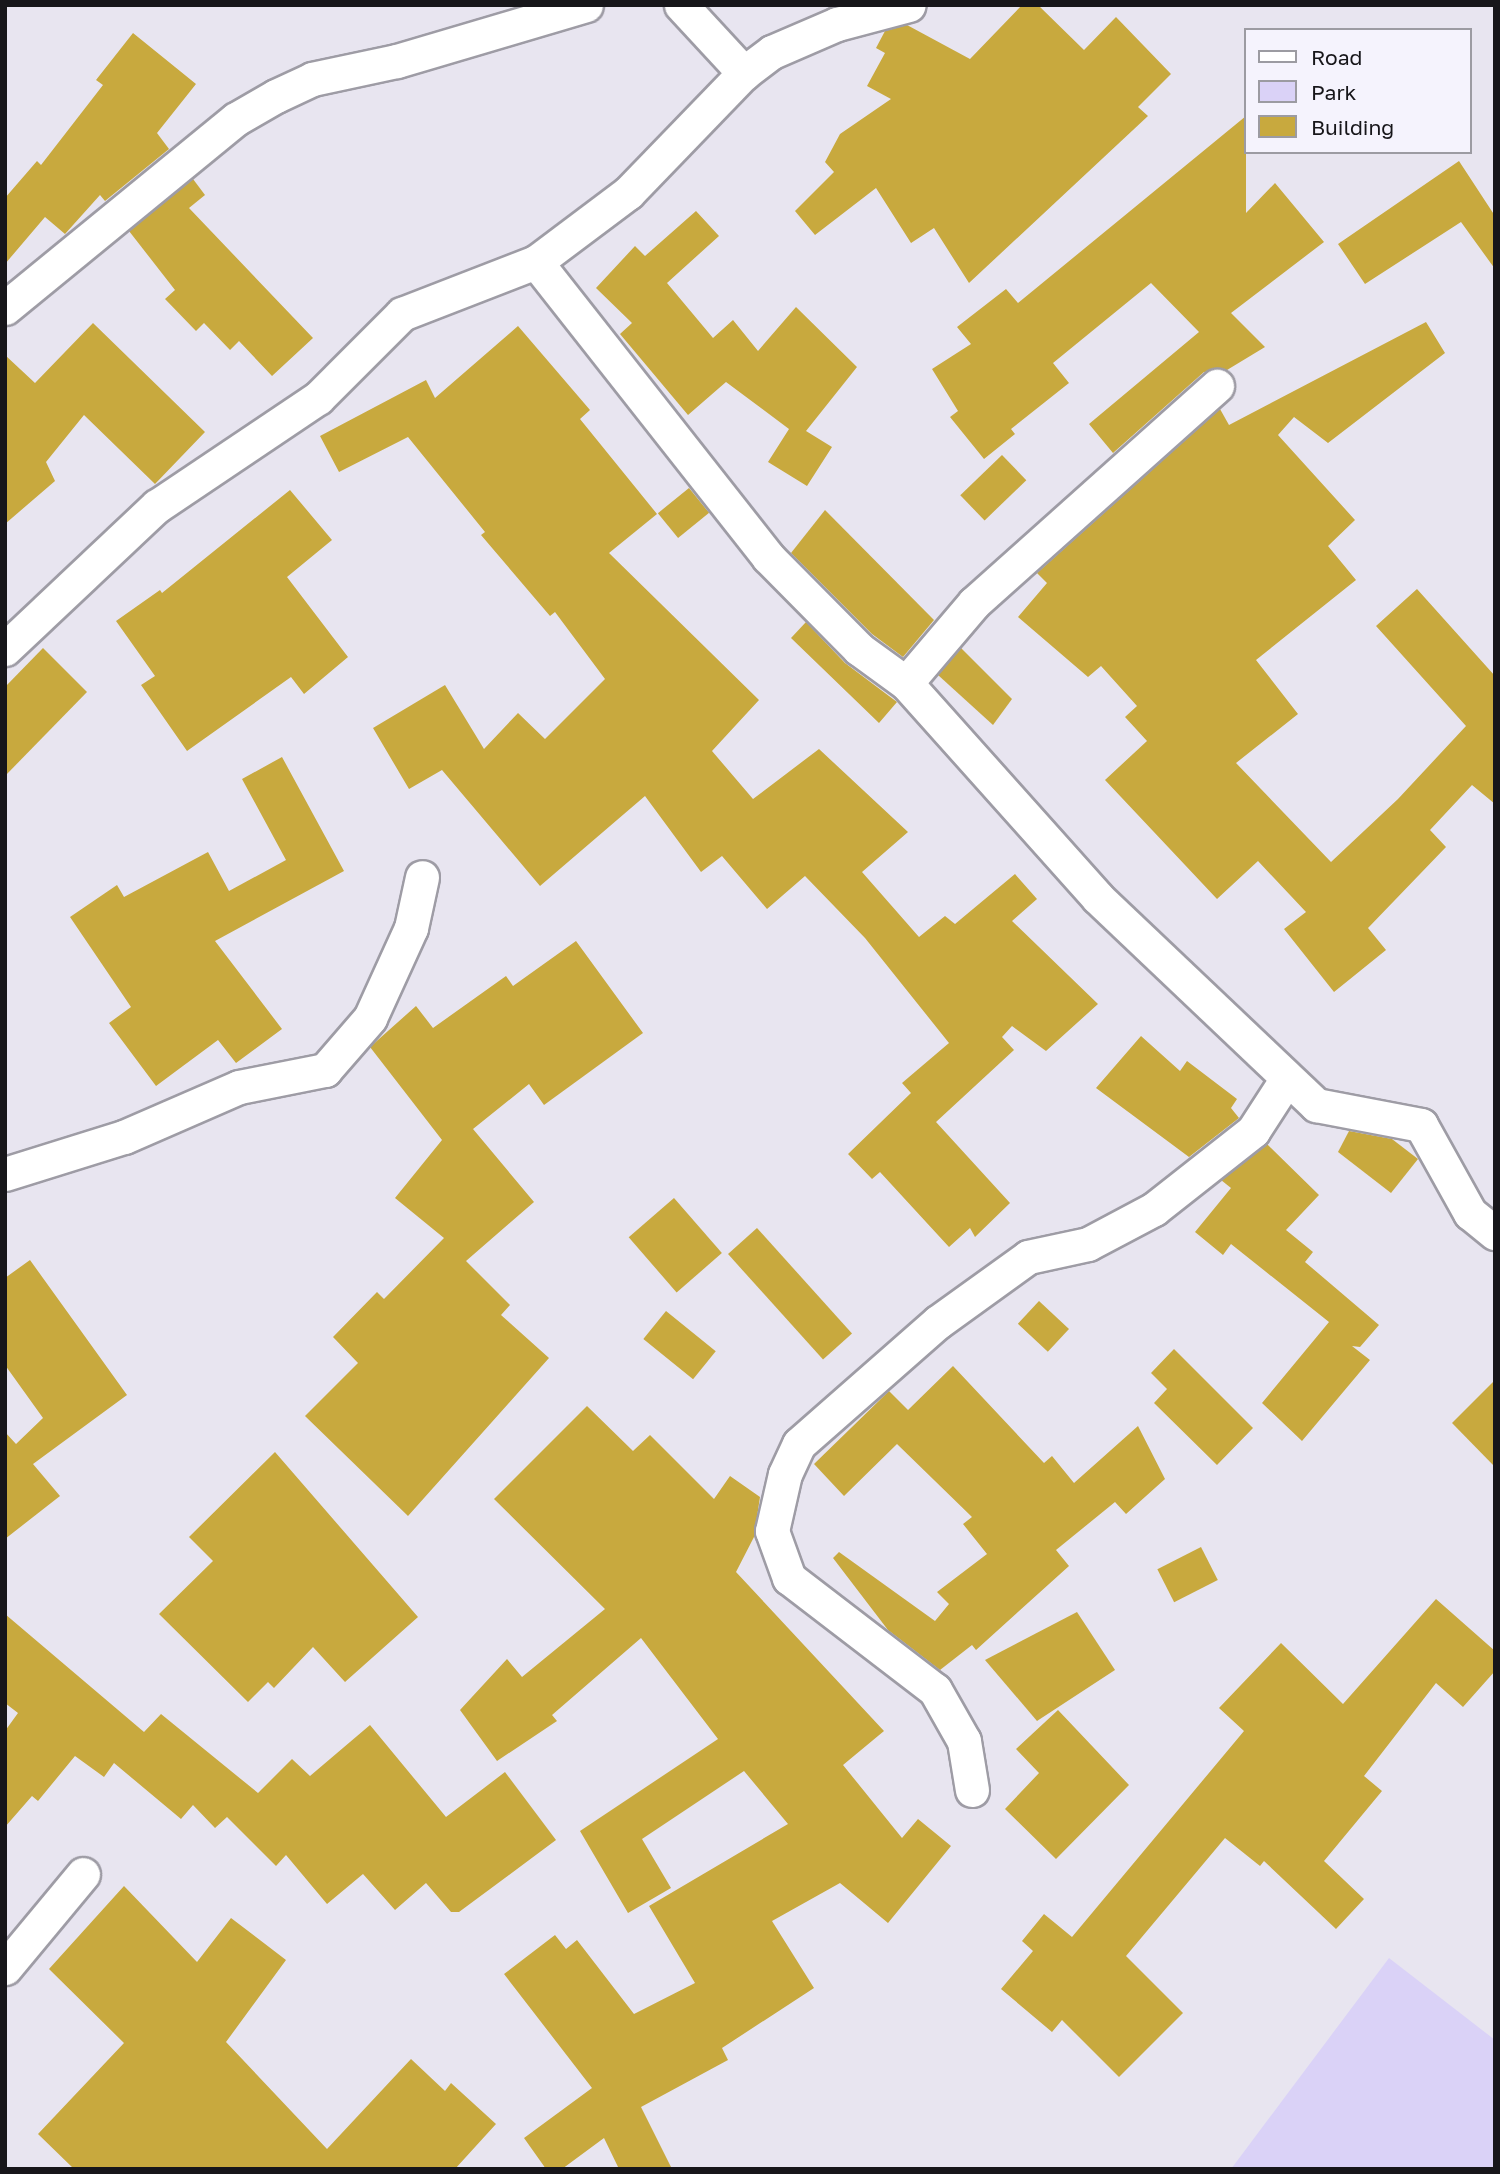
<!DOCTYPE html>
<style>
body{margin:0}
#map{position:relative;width:1500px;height:2174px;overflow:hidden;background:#e8e5f0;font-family:"Golos Text",sans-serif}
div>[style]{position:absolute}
.green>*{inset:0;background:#dad2f7}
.building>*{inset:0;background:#c8a93e;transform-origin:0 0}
.roads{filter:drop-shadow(2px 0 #9e9ca5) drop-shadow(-2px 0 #9e9ca5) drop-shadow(0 2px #9e9ca5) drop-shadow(0 -2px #9e9ca5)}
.minor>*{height:33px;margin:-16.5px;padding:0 16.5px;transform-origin:16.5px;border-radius:16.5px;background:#fff}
span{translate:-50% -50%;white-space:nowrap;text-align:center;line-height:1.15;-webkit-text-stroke:5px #f5f3fd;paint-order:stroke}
.frame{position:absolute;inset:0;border:7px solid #17161a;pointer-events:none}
.legend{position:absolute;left:1244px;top:28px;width:228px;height:126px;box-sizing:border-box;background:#f5f3fd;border:2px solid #9c9ba2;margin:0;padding:9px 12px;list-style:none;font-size:21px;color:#17161a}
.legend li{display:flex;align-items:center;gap:14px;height:35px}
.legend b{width:35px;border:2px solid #9c9ba2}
</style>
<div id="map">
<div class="green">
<i style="clip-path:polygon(1389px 1958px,1495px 2040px,1495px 2169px,1231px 2169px)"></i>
</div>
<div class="building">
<i style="clip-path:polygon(1022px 5px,1038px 5px,1084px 50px,1116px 17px,1171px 74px,1138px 107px,1148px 116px,969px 283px,934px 228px,911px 243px,876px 188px,815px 235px,795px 211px,834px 172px,825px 162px,840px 134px,891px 99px,867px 86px,885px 53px,876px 48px,885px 31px,907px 25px,970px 59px)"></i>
<i style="clip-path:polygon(133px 33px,196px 84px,157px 133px,169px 149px,105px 201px,100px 195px,65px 234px,45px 217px,5px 264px,5px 198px,37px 161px,41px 165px,103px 85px,96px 80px)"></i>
<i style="clip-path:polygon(1246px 116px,1246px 213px,1275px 183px,1324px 242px,1231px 313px,1265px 347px,1227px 370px,1204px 372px,1113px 453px,1089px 424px,1199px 332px,1151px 283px,1053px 363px,1069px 383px,1011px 429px,1015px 434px,984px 459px,950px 417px,958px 411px,932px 369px,971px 344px,957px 327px,1006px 289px,1018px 303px)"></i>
<i style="clip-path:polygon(1459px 161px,1495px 216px,1495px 269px,1461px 222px,1365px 284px,1338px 244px)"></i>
<i style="clip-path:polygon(193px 179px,205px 195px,189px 208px,313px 338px,272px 376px,239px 341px,230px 350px,204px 323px,196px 331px,165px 299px,175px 290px,129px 231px)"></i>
<i style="clip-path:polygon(696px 211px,719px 236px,667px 283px,713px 338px,733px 320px,758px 351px,796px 307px,857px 367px,806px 431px,832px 447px,807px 486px,768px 462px,789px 429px,726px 382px,688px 415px,620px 334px,632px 323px,596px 288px,635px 246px,645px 256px)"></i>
<i style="clip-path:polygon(1426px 322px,1445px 353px,1328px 443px,1294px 417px,1278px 435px,1355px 520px,1328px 546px,1356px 580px,1256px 660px,1298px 714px,1236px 763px,1331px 862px,1398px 799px,1466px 726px,1376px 626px,1417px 589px,1495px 676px,1495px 804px,1472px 785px,1430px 830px,1446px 847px,1368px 928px,1386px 950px,1334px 992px,1284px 929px,1306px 912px,1258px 861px,1217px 899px,1105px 780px,1147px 741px,1125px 717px,1137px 706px,1101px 666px,1088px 677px,1018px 617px,1047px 583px,1037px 573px,1220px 409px,1229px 425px)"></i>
<i style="clip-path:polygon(93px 323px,205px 432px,155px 484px,84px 415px,46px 462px,55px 481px,5px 524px,5px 355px,35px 383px)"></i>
<i style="clip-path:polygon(518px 326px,590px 410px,580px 419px,657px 514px,609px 553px,759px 700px,712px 751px,753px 799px,819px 749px,908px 832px,862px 872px,919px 937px,945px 916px,955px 924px,1015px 874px,1037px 899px,1012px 921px,1098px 1004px,1046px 1051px,1012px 1026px,1002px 1037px,1014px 1050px,936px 1122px,1010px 1203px,975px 1237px,970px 1228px,949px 1247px,880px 1172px,872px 1179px,848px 1154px,911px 1093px,902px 1083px,949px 1043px,865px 938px,805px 876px,767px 909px,722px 856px,701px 872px,645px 796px,540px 886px,442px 770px,409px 789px,373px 728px,445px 685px,484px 749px,518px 713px,545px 739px,605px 679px,555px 612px,550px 616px,481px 535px,485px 532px,408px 437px,339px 472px,320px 436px,426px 380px,435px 398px)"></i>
<i style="left:1002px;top:455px;width:35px;height:58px;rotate:46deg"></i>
<i style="left:689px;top:488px;width:32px;height:40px;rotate:51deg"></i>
<i style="clip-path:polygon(290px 490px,332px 540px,287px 577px,348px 657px,304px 694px,291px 677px,187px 751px,141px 685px,155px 676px,116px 621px,160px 590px,162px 593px)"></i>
<i style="clip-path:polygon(825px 510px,934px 620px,903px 657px,872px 634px,791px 553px)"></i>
<i style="clip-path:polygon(806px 622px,845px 663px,897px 702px,879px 723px,791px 638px)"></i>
<i style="clip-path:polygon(43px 648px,87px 692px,5px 776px,5px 687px)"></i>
<i style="clip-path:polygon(961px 648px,1012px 699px,993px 725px,938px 675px)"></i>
<i style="clip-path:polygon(282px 757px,344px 871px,215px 941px,282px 1029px,236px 1063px,218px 1040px,156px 1086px,109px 1023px,131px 1007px,70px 917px,117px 885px,124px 897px,208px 852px,229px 891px,286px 860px,242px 779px)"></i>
<i style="clip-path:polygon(576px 941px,643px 1033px,544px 1105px,529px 1084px,473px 1129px,534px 1202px,466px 1261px,510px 1305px,501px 1315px,549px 1358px,408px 1516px,305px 1416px,358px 1363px,333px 1337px,377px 1292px,384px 1299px,444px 1238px,395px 1198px,442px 1140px,370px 1047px,416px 1006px,433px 1028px,506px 976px,513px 986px)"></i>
<i style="clip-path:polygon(1141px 1036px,1180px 1071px,1187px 1061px,1237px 1099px,1231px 1108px,1239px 1118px,1189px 1157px,1096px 1088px)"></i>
<i style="clip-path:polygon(1349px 1131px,1392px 1139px,1418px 1159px,1391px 1193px,1338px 1152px)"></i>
<i style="clip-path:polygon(1267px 1144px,1319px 1195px,1286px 1230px,1313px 1252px,1305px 1262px,1379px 1325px,1360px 1347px,1352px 1346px,1370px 1360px,1302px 1441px,1262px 1403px,1329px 1322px,1231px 1244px,1223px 1255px,1195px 1232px,1231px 1188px,1221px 1180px)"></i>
<i style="left:674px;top:1198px;width:73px;height:60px;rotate:49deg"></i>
<i style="left:757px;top:1228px;width:142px;height:39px;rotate:48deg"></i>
<i style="clip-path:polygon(30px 1260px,127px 1395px,33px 1464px,60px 1496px,5px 1539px,5px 1432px,16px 1444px,43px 1418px,5px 1365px,5px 1278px)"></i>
<i style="left:1039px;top:1301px;width:41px;height:31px;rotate:43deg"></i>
<i style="left:666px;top:1311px;width:64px;height:36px;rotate:39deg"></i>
<i style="clip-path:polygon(1174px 1349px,1253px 1428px,1217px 1465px,1154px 1403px,1167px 1389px,1151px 1373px)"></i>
<i style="clip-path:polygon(953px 1366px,1044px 1463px,1052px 1456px,1074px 1483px,1138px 1426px,1165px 1479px,1126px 1514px,1115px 1502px,1056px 1550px,1069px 1566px,976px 1650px,972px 1645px,940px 1670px,888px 1630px,833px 1558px,839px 1552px,935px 1621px,949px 1604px,937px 1592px,987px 1554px,963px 1524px,972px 1517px,897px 1444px,844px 1496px,814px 1464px,889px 1391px,908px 1410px)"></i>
<i style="clip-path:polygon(1495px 1380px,1495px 1467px,1452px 1423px)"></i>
<i style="clip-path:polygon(587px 1406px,633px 1451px,650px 1435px,714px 1499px,730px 1476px,760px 1497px,754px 1537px,736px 1572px,884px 1731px,843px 1765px,902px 1838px,918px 1819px,951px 1846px,888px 1923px,840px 1883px,772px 1921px,814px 1988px,722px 2048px,728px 2060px,641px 2107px,672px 2169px,619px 2169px,604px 2138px,562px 2169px,546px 2169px,524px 2138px,592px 2088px,504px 1974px,555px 1935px,566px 1949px,577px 1940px,634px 2014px,695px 1983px,649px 1906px,788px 1824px,744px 1771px,642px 1839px,671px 1888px,628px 1913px,580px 1831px,718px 1739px,641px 1638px,552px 1715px,557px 1721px,497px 1761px,460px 1710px,507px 1659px,522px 1677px,605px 1609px,494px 1499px)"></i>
<i style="clip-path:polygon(275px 1452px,418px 1617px,345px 1682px,313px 1647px,274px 1688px,268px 1682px,248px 1702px,159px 1614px,213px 1561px,189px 1537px)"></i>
<i style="left:1201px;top:1547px;width:37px;height:49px;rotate:63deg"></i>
<i style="clip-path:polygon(1436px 1599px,1495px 1651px,1495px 1671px,1463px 1707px,1436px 1683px,1364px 1776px,1382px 1791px,1324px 1861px,1364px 1899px,1336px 1929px,1264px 1861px,1260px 1866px,1225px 1838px,1126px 1956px,1183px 2013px,1119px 2077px,1062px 2020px,1052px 2032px,1001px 1989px,1033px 1951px,1022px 1941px,1044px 1914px,1072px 1937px,1244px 1731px,1219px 1708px,1281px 1643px,1343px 1704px)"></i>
<i style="clip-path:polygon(1077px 1612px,1115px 1670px,1037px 1721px,985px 1660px)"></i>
<i style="clip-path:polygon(5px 1614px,144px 1732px,161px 1714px,258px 1793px,292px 1759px,310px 1776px,370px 1725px,446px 1817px,505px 1772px,556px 1840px,459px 1912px,451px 1912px,426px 1883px,395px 1910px,363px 1874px,327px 1904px,286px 1855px,276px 1866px,227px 1817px,215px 1828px,193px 1805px,181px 1819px,114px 1763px,104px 1777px,75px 1756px,38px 1801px,32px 1796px,5px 1827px,5px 1731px,18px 1713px,5px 1703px)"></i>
<i style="clip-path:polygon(1058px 1710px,1129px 1785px,1056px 1859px,1005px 1809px,1039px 1773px,1016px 1749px)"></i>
<i style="clip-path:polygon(124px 1886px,197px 1962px,231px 1918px,286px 1960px,226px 2042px,327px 2149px,411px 2059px,445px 2091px,451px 2083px,496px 2124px,455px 2169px,74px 2169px,38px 2134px,124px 2043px,49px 1969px)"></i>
</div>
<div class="roads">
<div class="minor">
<i style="left:681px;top:5px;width:93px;rotate:47.2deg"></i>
<i style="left:536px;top:262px;width:375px;rotate:51.8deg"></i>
<i style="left:768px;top:557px;width:129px;rotate:45.3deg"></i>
<i style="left:859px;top:649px;width:58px;rotate:35.9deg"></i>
<i style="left:906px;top:683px;width:288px;rotate:48.2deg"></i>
<i style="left:1098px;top:898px;width:301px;rotate:43.5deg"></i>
<i style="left:1316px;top:1105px;width:107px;rotate:10.8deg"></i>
<i style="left:1421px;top:1125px;width:101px;rotate:60.9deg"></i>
<i style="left:1470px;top:1213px;width:32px;rotate:39deg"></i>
<i style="left:5px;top:308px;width:298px;rotate:-39.3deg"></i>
<i style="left:236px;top:119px;width:46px;rotate:-29.9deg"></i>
<i style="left:276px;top:96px;width:40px;rotate:-25deg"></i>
<i style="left:312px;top:79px;width:87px;rotate:-12deg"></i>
<i style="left:397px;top:61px;width:197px;rotate:-16.5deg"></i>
<i style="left:5px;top:649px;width:209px;rotate:-43.3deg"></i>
<i style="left:157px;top:506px;width:194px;rotate:-33.9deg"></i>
<i style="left:318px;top:398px;width:119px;rotate:-45deg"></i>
<i style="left:402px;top:314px;width:144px;rotate:-21.2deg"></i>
<i style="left:536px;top:262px;width:115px;rotate:-36.9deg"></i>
<i style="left:628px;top:193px;width:167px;rotate:-46deg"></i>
<i style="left:744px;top:73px;width:35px;rotate:-37deg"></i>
<i style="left:772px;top:52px;width:71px;rotate:-23.3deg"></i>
<i style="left:837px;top:24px;width:74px;rotate:-14.8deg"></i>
<i style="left:906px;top:683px;width:105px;rotate:-49.6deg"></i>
<i style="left:974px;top:603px;width:326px;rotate:-41.8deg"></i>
<i style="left:5px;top:1174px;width:125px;rotate:-17.3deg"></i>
<i style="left:124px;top:1137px;width:125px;rotate:-23.5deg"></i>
<i style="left:239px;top:1087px;width:88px;rotate:-11.2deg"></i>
<i style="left:325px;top:1070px;width:69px;rotate:-49.1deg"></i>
<i style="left:370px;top:1018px;width:99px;rotate:-65.5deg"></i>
<i style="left:411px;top:928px;width:52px;rotate:-77.8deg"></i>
<i style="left:972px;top:1790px;width:50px;rotate:-99.3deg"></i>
<i style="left:964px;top:1741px;width:59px;rotate:-119.6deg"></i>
<i style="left:935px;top:1690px;width:184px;rotate:-142.5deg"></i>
<i style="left:789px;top:1578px;width:50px;rotate:-109.9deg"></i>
<i style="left:772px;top:1531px;width:58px;rotate:-77.2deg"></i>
<i style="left:785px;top:1474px;width:33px;rotate:-65deg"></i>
<i style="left:799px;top:1444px;width:185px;rotate:-41.3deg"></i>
<i style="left:938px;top:1322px;width:111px;rotate:-35.8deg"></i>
<i style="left:1028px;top:1257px;width:61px;rotate:-12.2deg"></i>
<i style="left:1088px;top:1244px;width:75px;rotate:-27.9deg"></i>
<i style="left:1154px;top:1209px;width:126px;rotate:-38.2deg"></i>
<i style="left:1253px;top:1131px;width:61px;rotate:-57.1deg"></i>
<i style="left:5px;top:1968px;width:122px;rotate:-50.3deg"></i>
</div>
</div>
<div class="frame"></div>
<ul class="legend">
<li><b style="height:9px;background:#fff"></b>Road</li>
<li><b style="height:19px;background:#dad2f7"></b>Park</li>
<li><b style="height:19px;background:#c8a93e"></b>Building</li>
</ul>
</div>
